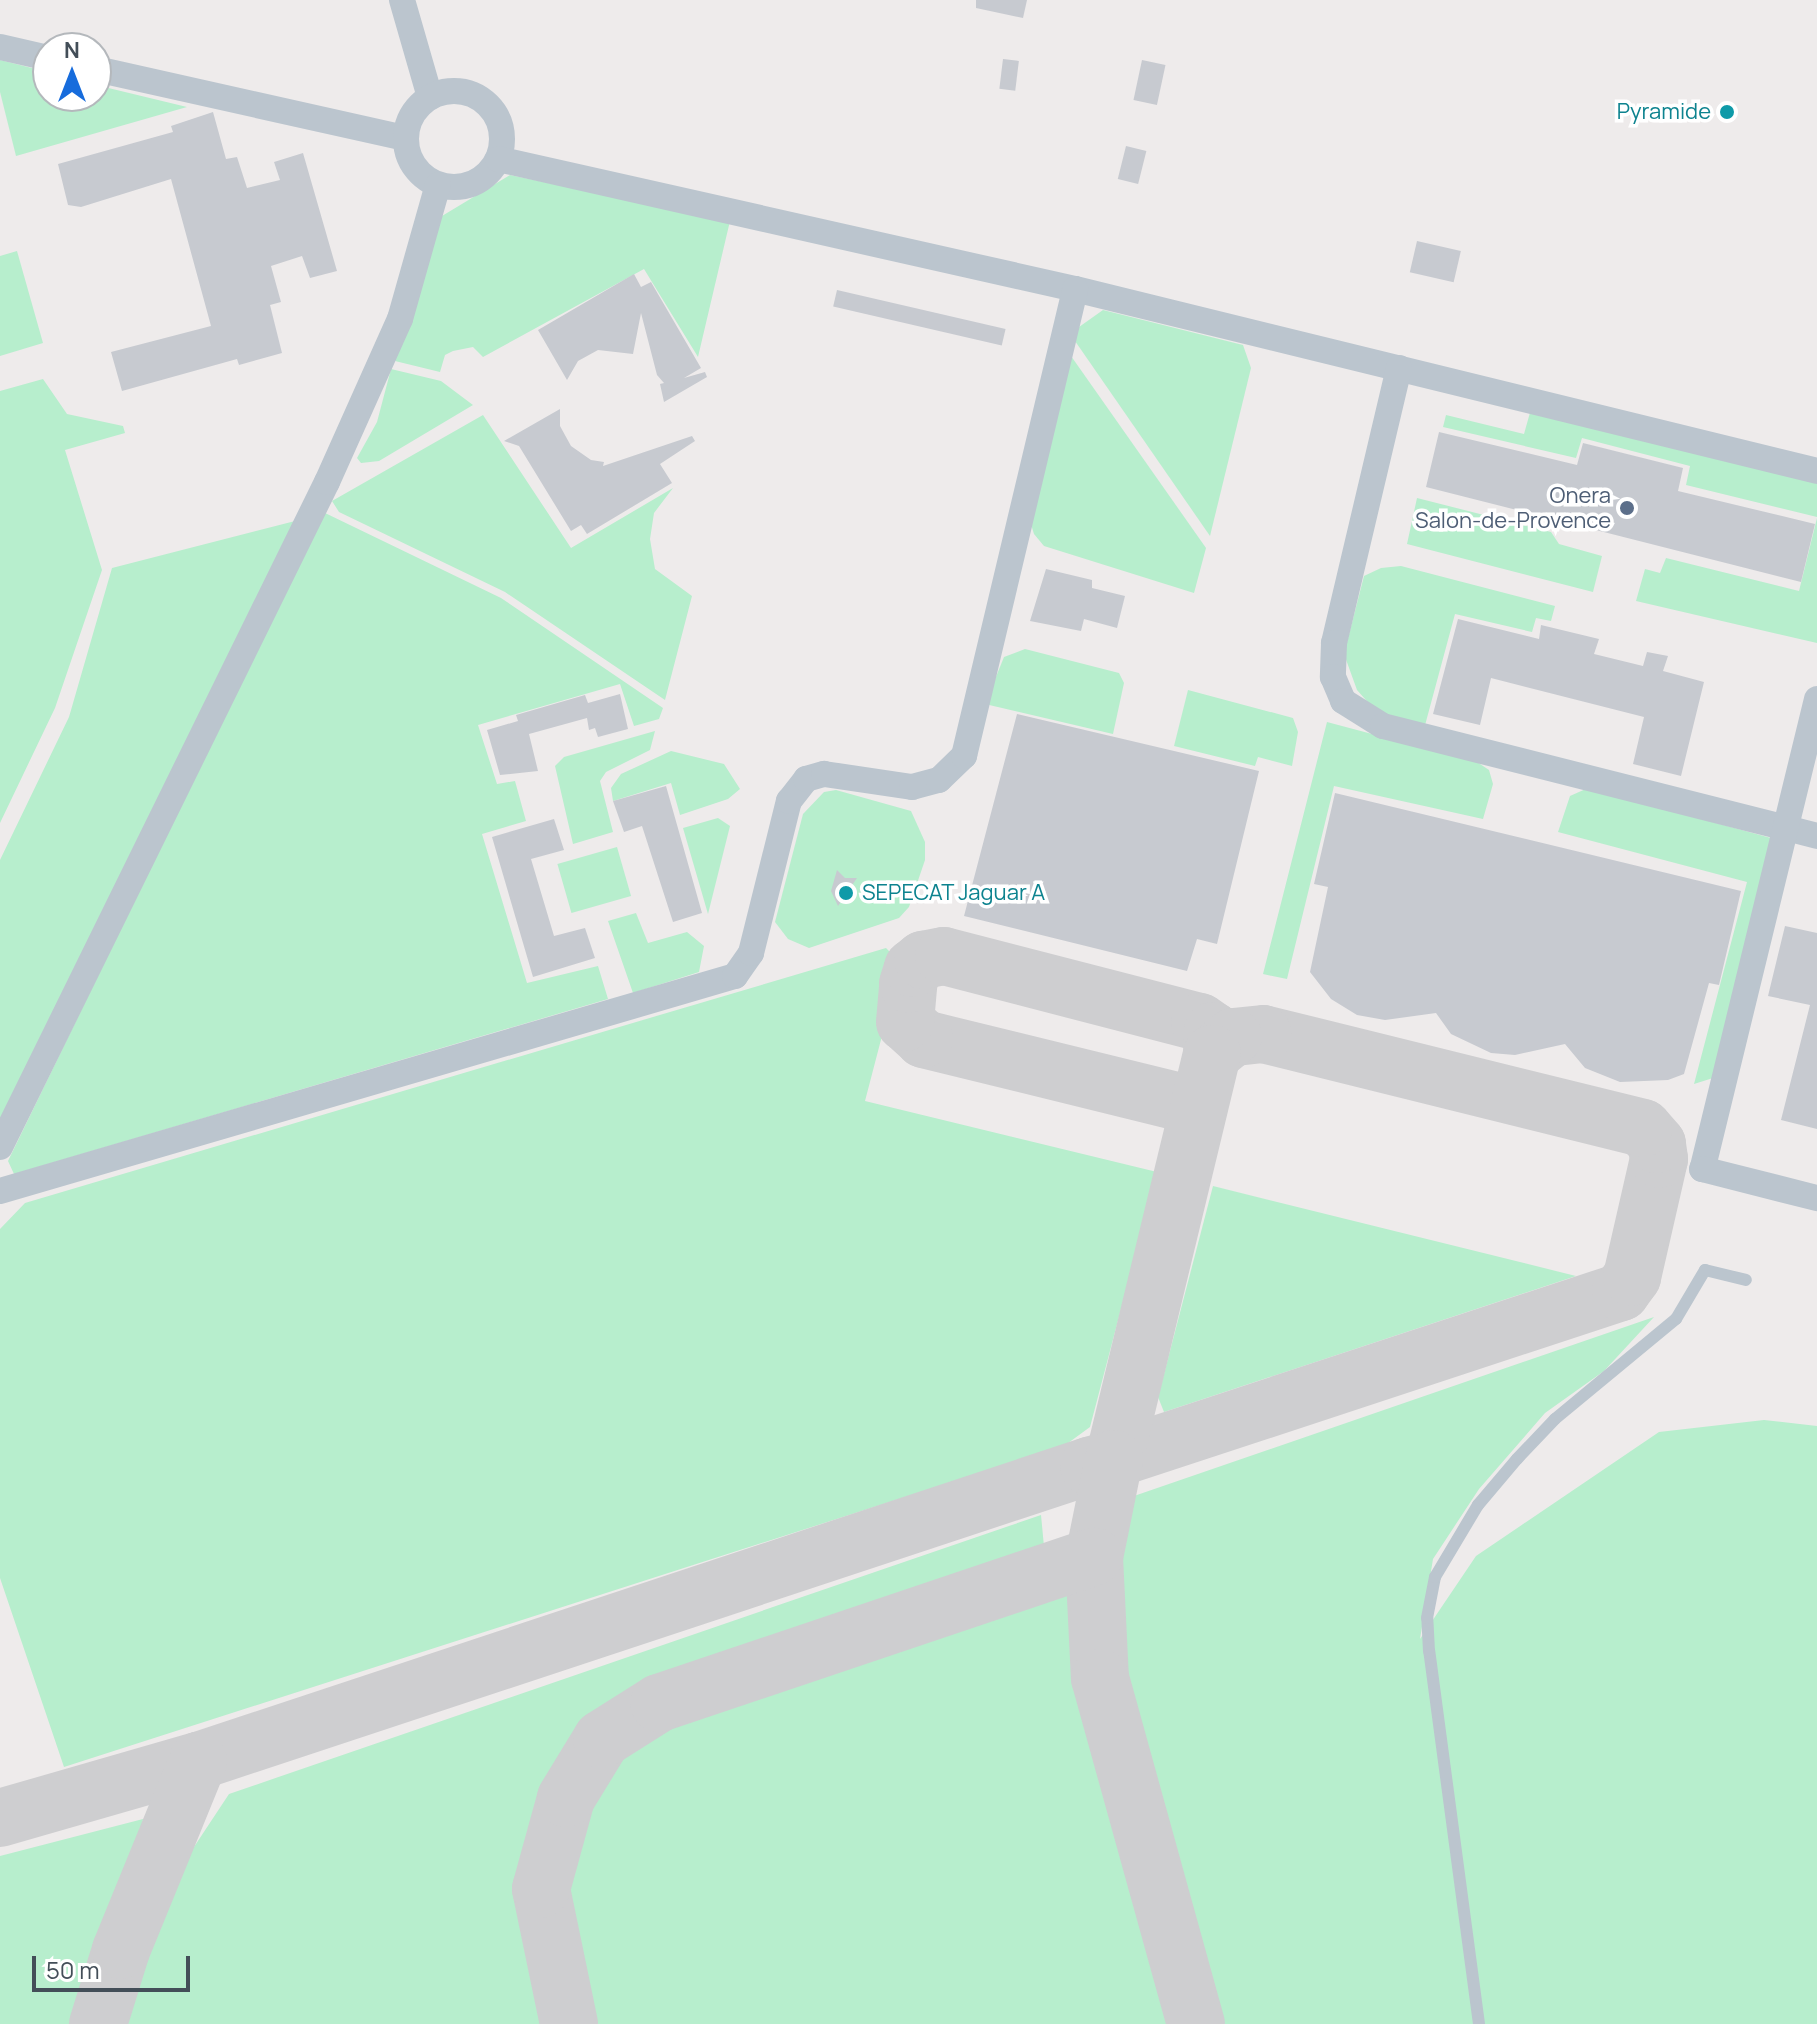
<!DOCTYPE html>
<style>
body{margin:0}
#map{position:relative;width:1817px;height:2024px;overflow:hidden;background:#eeebeb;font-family:Manrope,sans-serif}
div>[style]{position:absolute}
.green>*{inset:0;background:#b7eecd;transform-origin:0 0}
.taxiway>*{height:58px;margin:-29px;padding:0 29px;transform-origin:29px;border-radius:29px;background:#ceced0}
.building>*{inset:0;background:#c7cad0;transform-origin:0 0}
.service>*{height:12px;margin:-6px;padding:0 6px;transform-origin:6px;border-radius:6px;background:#bbc5ce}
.minor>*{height:26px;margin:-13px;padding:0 13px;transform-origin:13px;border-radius:13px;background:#bbc5ce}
.minor>.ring{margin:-13px;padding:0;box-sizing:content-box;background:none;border:26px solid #bbc5ce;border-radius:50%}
.dots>*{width:22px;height:22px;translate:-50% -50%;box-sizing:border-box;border:4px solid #fff;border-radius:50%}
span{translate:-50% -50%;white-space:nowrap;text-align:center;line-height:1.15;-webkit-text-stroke:7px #fff;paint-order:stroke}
.culture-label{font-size:22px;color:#0d838f}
.right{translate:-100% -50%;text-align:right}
.left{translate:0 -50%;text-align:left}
.service-label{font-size:22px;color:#4e5e75}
.north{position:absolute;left:32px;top:32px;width:80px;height:80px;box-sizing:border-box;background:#fff;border:2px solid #b4b8bc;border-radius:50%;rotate:0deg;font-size:22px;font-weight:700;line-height:32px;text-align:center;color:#434e58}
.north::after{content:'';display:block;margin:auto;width:28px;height:36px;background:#176cdc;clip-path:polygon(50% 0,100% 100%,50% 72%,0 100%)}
.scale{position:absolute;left:32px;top:1956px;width:158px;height:36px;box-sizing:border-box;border:4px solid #434e58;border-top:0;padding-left:10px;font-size:24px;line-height:28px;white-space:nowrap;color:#434e58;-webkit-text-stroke:6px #fff;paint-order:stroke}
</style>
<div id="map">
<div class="green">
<i style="clip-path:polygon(0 60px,48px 72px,48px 96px,96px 96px,96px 85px,187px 107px,16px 156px,0 92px)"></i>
<i style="clip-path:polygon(510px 175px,730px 221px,698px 357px,644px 269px,483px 357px,473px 347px,453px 351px,445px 355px,440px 372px,395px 361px,442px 216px)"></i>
<i style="clip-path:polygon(17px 251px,43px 343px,0 356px,0 256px)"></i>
<i style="clip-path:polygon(1103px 310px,1243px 345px,1251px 368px,1210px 536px,1075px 341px,1079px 327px)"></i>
<i style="clip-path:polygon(1071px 356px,1206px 548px,1194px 593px,1044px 546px,1034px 534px,1030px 521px)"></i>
<i style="clip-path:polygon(391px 369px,441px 381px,473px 405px,379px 461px,361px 463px,357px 458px,377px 422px)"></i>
<i style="clip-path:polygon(43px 379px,67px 414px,123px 426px,125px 433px,65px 450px,102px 570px,55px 708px,0 823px,0 391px)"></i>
<i style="clip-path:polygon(1531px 409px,1817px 479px,1817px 517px,1686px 485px,1690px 466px,1582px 438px,1576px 458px,1443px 427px,1446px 415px,1524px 434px)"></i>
<i style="clip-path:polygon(483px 415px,571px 548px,673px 488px,654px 513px,650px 539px,655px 569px,692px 596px,665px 700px,505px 592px,339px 512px,332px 501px)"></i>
<i style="clip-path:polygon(1417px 498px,1551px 532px,1559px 544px,1602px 556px,1593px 592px,1407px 544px)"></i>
<i style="clip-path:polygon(323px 512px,501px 598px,663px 708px,659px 719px,634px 726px,620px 684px,478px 725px,497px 784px,515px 781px,526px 821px,482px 834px,527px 983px,598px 966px,608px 999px,14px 1174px,8px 1161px)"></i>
<i style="clip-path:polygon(1817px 518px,1817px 643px,1636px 601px,1645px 569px,1660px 573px,1666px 558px,1799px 591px)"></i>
<i style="clip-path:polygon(299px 520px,0 1122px,0 860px,69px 717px,112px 568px)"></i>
<i style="clip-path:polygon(1401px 566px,1555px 606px,1551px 621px,1536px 618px,1532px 632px,1455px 614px,1424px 729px,1373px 708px,1357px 690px,1344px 654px,1364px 576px,1381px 568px)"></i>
<i style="clip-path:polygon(1025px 649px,1119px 673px,1124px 683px,1113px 734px,985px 704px,1004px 657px)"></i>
<i style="clip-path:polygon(1188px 690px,1293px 718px,1298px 732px,1292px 766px,1258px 757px,1255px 766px,1174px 746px)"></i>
<i style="clip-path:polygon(1327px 722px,1477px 762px,1489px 770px,1493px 784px,1483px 819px,1334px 786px,1287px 979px,1263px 974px)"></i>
<i style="clip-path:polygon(655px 731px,650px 750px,606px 772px,600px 781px,613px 832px,573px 844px,555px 766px,564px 757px)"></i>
<i style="clip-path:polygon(671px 751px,724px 764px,740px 789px,728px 799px,680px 815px,671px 783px,613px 801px,611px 788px,621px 774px)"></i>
<i style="clip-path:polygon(1588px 788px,1771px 838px,1713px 1078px,1694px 1084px,1747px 882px,1558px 832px,1570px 796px)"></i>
<i style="clip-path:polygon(836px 790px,911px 811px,925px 842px,925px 860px,909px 907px,899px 918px,809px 948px,788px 939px,775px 922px,803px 814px,824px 792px)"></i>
<i style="clip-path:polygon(718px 818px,730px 826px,708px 914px,683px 828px)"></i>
<i style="left:617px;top:847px;width:51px;height:62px;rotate:74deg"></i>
<i style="clip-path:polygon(636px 913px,648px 943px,687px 932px,704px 946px,699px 972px,633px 993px,608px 921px)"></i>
<i style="clip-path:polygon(886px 948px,901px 963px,865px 1101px,1157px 1172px,1090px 1427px,1064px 1446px,64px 1767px,0 1578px,0 1229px,25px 1203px)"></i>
<i style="clip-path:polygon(1213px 1186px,1576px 1276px,1164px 1412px,1158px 1397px)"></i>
<i style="clip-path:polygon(1654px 1317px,1604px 1371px,1545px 1413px,1479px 1489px,1433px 1559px,1420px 1639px,1476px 1556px,1659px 1432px,1764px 1420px,1817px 1426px,1817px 2024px,0 2024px,0 1856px,143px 1819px,136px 1870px,188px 1856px,229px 1794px,1041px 1515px,1045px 1557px,1121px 1549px,1134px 1496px)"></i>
</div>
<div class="taxiway">
<i style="left:1195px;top:1119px;width:23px;rotate:-131deg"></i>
<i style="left:1180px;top:1102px;width:264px;rotate:-166.2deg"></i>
<i style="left:924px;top:1039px;width:25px;rotate:-138deg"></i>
<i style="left:905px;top:1022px;width:38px;rotate:-85deg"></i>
<i style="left:908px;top:984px;width:17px;rotate:-73deg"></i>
<i style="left:913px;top:968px;width:13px;rotate:-39deg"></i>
<i style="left:923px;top:960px;width:21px;rotate:-11deg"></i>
<i style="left:944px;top:956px;width:264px;rotate:14.5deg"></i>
<i style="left:1200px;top:1022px;width:16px;rotate:35deg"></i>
<i style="left:1213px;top:1031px;width:23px;rotate:92deg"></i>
<i style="left:0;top:1818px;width:206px;rotate:-16.1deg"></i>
<i style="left:198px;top:1761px;width:939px;rotate:-18.32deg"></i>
<i style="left:1089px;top:1466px;width:26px;rotate:-16deg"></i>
<i style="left:1114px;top:1459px;width:534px;rotate:-18.23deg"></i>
<i style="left:1621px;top:1292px;width:19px;rotate:-54deg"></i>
<i style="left:1632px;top:1277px;width:121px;rotate:-77.1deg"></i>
<i style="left:1659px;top:1159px;width:15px;rotate:-98deg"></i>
<i style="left:1657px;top:1144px;width:21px;rotate:-131deg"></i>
<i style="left:1643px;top:1128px;width:391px;rotate:-166.1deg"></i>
<i style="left:1263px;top:1034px;width:30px;rotate:174deg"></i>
<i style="left:1233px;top:1037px;width:27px;rotate:141deg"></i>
<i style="left:1212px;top:1054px;width:417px;rotate:103.6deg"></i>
<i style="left:1114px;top:1459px;width:100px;rotate:101.5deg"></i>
<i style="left:1094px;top:1557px;width:121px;rotate:87.2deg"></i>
<i style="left:1100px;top:1678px;width:359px;rotate:74.5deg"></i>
<i style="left:98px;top:2024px;width:77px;rotate:-72.7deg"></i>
<i style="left:121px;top:1950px;width:204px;rotate:-67.8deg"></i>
<i style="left:569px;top:2024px;width:138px;rotate:-101.7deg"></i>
<i style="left:541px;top:1889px;width:94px;rotate:-74.6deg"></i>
<i style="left:566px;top:1798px;width:69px;rotate:-58.6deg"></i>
<i style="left:602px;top:1739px;width:67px;rotate:-32.3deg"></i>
<i style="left:659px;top:1703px;width:459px;rotate:-18.6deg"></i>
</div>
<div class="building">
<i style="clip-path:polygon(976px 0,1027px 0,1023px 18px,976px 8px)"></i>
<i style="left:1003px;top:59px;width:16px;height:30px;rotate:7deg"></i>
<i style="left:1142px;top:60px;width:24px;height:41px;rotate:12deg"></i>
<i style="clip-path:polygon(213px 112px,226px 159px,237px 157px,247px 188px,280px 180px,274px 162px,303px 153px,337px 271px,310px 278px,302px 256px,271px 266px,281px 302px,270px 305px,282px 353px,239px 365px,237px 359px,122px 391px,111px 352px,211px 326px,171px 179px,81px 207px,68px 205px,58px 164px,173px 132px,171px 126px)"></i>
<i style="left:1126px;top:146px;width:21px;height:34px;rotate:14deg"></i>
<i style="left:1417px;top:241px;width:45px;height:32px;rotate:13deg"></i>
<i style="clip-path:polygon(634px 274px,641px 287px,651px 282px,701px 368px,684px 378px,705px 372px,707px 377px,664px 402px,660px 384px,664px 383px,657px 375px,641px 313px,633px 354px,598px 350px,578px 361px,567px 380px,538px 330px)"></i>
<i style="left:837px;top:290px;width:173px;height:17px;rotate:13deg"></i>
<i style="clip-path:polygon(560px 409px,560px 426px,571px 446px,591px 460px,604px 462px,603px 466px,692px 436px,695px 441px,660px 464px,672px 483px,587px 534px,581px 525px,571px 531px,519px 446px,504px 441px)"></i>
<i style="clip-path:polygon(1439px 432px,1577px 465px,1583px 443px,1683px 468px,1678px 491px,1815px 524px,1801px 582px,1426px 487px)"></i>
<i style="clip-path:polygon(1046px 569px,1092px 580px,1092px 588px,1125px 596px,1117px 628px,1084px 619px,1081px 631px,1030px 621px)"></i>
<i style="clip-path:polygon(1458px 619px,1539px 639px,1541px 625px,1599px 639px,1594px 654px,1643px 666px,1647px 652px,1668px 656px,1663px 671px,1704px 682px,1681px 776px,1633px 764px,1644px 717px,1491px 678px,1480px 725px,1433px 714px)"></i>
<i style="clip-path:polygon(620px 694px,628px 729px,598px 737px,595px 728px,589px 730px,587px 718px,529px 734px,538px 771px,500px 775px,487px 730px,518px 721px,516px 715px,585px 695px,588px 703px)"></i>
<i style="clip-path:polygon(1017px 714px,1259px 771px,1217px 944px,1197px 939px,1187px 971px,964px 916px)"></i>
<i style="clip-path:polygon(666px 786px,702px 913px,673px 922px,642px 826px,624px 832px,613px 801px)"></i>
<i style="clip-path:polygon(1335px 793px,1741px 891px,1719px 985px,1709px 983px,1684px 1074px,1668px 1080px,1620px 1082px,1585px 1068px,1565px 1044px,1515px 1055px,1491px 1053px,1451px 1034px,1436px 1013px,1385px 1020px,1357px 1015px,1331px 999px,1310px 972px,1328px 887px,1314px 884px)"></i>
<i style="clip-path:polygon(554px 819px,564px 850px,531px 859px,554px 936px,585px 928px,595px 958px,533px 977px,492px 837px)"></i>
<i style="clip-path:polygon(837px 870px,845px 878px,857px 878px,838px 906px,831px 891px)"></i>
<i style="clip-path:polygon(1785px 926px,1817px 933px,1817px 1129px,1781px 1120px,1810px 1005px,1768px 996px)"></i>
</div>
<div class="service">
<i style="left:1479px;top:2024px;width:376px;rotate:-97.6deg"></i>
<i style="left:1429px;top:1651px;width:33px;rotate:-93deg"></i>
<i style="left:1427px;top:1618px;width:42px;rotate:-79deg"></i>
<i style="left:1435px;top:1577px;width:84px;rotate:-59.2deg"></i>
<i style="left:1478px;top:1505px;width:60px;rotate:-49.7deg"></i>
<i style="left:1517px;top:1459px;width:55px;rotate:-46.5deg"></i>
<i style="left:1555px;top:1419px;width:157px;rotate:-39.6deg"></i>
<i style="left:1676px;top:1319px;width:57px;rotate:-59.4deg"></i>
<i style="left:1705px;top:1270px;width:42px;rotate:13.7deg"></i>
</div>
<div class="minor">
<i style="left:402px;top:0;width:101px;rotate:73.9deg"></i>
<i style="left:0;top:47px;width:49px;rotate:12.9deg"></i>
<i style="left:96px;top:69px;width:317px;rotate:12.6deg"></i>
<i class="ring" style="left:406px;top:91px;width:70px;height:70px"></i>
<i style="left:498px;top:159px;width:591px;rotate:12.7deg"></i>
<i style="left:1075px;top:289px;width:764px;rotate:13.78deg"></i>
<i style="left:1399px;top:368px;width:283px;rotate:103.3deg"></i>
<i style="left:1334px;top:643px;width:34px;rotate:92deg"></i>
<i style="left:1333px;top:677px;width:26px;rotate:67deg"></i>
<i style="left:1343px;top:701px;width:47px;rotate:32deg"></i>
<i style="left:1383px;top:726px;width:448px;rotate:14.2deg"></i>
<i style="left:1817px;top:699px;width:484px;rotate:103.7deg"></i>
<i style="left:1702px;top:1169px;width:119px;rotate:14.2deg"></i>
<i style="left:0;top:1147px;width:741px;rotate:-63.82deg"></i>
<i style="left:327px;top:482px;width:179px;rotate:-65.9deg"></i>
<i style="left:400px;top:319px;width:139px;rotate:-74.2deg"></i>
<i style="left:0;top:1191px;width:766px;rotate:-16.31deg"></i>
<i style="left:735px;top:976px;width:28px;rotate:-55deg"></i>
<i style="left:751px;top:953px;width:157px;rotate:-76deg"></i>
<i style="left:789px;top:801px;width:28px;rotate:-52deg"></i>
<i style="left:806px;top:779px;width:19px;rotate:-16deg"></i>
<i style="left:824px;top:774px;width:89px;rotate:8.4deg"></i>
<i style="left:912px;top:787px;width:28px;rotate:-15deg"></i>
<i style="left:939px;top:780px;width:35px;rotate:-44deg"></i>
<i style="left:964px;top:756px;width:480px;rotate:-76.6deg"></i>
</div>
<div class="dots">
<i style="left:1727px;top:112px;background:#0f9aa8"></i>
<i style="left:1627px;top:508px;background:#5c6f8a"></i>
<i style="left:846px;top:893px;background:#0f9aa8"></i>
</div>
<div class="culture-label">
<span class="right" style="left:1711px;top:112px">Pyramide</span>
<span class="left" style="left:862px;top:893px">SEPECAT Jaguar A</span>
</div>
<div class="service-label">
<span class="right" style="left:1611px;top:508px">Onera<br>Salon-de-Provence</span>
</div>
<div class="north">N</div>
<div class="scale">50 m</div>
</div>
